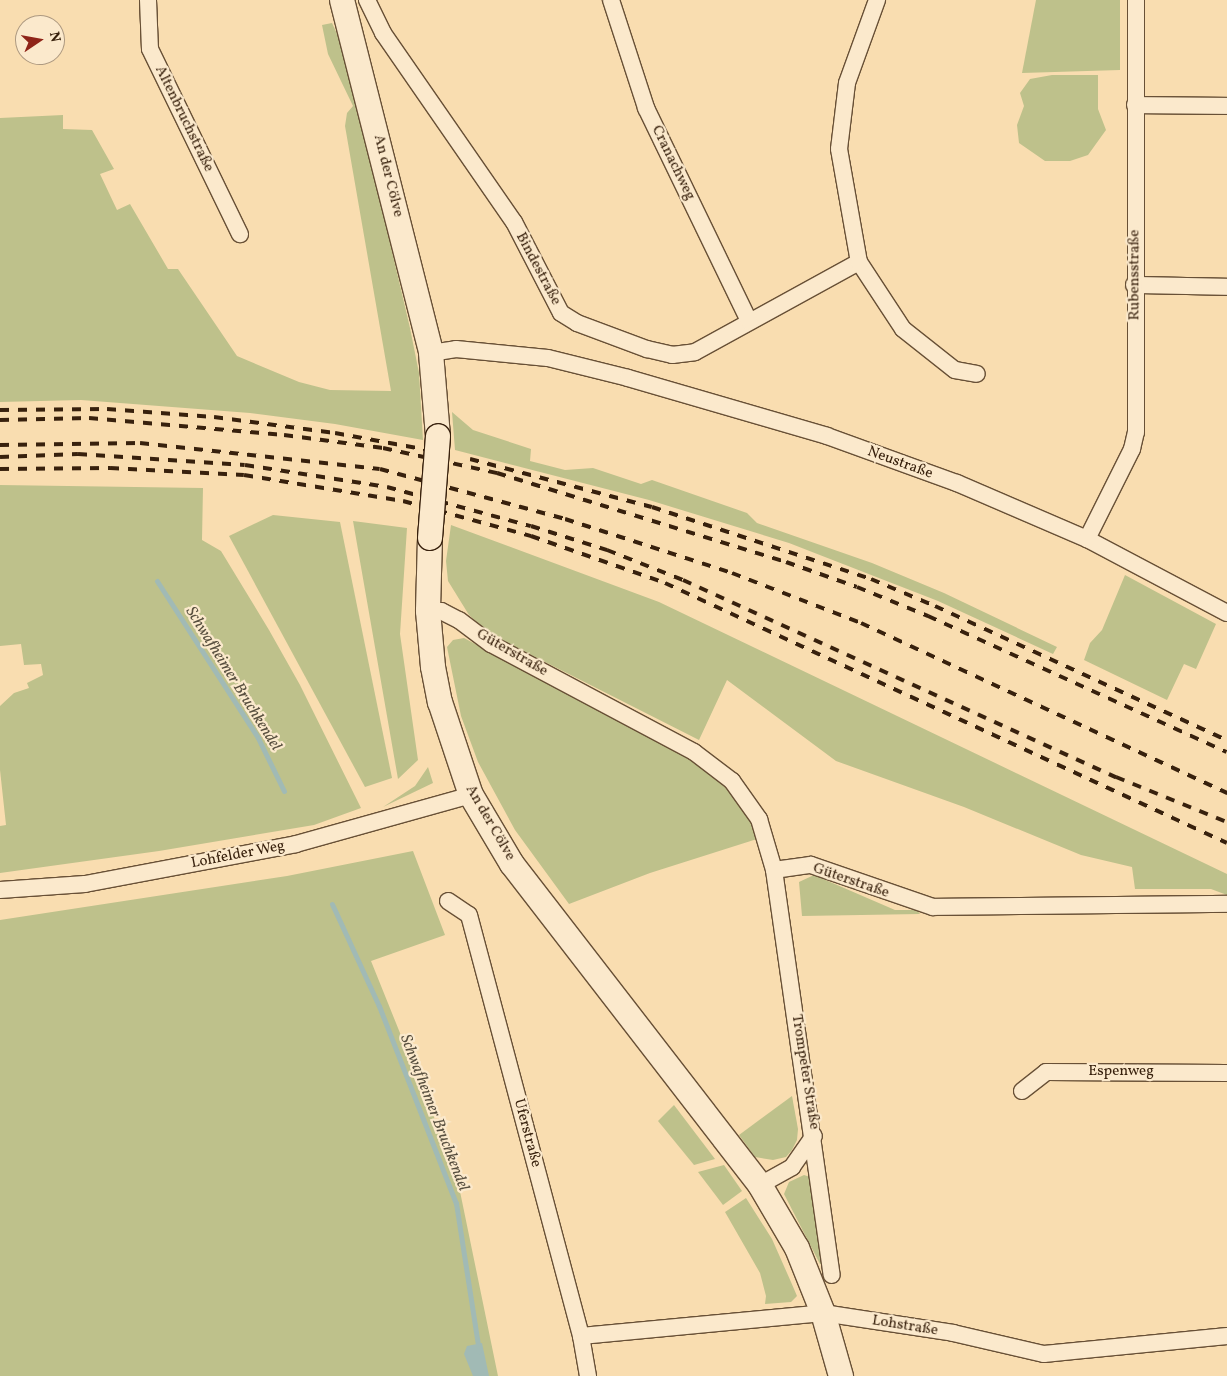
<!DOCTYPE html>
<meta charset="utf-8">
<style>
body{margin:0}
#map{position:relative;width:1227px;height:1376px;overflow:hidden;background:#f9ddb0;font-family:Vollkorn,serif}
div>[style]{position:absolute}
.green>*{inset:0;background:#bec18b}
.water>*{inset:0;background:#a1bab5}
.stream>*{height:5px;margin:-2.5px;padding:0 2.5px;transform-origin:2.5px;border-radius:2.5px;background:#a1bab5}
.roads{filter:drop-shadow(1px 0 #685036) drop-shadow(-1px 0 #685036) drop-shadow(0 1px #685036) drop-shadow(0 -1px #685036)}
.street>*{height:16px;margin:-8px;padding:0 8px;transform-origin:8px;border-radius:8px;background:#fbe9cc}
.secondary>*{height:24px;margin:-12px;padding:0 12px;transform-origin:12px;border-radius:12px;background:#fbe9cc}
.rail>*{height:4px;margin-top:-2px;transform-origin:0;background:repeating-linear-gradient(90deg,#38210d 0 9px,transparent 0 18px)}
.bridges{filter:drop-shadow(1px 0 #38210d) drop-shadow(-1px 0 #38210d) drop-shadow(0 1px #38210d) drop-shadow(0 -1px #38210d)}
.secondary-bridge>*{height:24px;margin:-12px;padding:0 12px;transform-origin:12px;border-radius:12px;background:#fbe9cc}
span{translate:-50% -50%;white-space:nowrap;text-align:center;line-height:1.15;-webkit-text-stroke:4.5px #fbe9cc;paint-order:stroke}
.street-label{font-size:15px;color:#38210d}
.water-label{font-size:16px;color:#584f3f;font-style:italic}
.north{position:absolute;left:15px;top:15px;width:50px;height:50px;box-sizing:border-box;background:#fbe9cc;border:1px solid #ad9980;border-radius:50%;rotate:78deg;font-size:14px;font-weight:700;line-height:20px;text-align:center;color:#38210d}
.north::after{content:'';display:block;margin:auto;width:18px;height:22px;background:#8f2418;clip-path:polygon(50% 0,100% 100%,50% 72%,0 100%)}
</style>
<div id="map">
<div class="green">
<i style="clip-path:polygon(1036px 0,1120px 0,1120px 70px,1022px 73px)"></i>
<i style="clip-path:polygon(332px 23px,345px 51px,410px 328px,419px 373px,423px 440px,335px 424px,250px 413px,81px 400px,0 402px,0 118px,63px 115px,63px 129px,92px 130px,114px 169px,100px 174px,117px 210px,130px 204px,168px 269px,178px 269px,237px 356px,299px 382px,330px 390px,391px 391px,345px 126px,347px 113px,353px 106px,328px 54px,322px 25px)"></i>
<i style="clip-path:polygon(1052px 75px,1098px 75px,1098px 109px,1106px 130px,1088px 155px,1070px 161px,1045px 161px,1019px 143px,1017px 125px,1024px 106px,1020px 93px,1030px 79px)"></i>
<i style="clip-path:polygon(452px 412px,473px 430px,531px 449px,530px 461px,565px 470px,593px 468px,641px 484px,652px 480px,747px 513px,757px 523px,872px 563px,944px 593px,1057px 647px,1053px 654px,938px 601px,789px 543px,649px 500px,455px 450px)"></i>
<i style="clip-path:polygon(0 485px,203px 488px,202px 540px,221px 551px,269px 630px,300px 685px,361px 808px,314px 825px,159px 851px,0 873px,0 826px,6px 825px,0 770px,0 706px,14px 693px,29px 688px,27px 683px,43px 675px,41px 664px,24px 665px,21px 644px,0 646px)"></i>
<i style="clip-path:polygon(273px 515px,340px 522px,392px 778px,365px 787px,229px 536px)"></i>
<i style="clip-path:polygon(353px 521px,407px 528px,400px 634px,418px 760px,398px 779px)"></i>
<i style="clip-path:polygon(451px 525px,659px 602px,1227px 874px,1227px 895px,1211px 889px,1135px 889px,1132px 867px,1081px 855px,964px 807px,836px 761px,727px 680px,699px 740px,490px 634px,469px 615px,448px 581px,446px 561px)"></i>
<i style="clip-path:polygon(1125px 575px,1216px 624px,1196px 669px,1184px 664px,1167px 700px,1084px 660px,1090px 643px,1102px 630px)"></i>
<i style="clip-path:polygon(464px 638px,681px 753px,712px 774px,737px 799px,752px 822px,757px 839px,650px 873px,569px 904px,515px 830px,478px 762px,461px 716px,447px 647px,453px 640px)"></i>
<i style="clip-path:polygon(428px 767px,433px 783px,383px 807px,415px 786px)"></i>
<i style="clip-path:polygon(413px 851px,445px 935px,371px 961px,456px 1172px,498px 1376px,0 1376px,0 920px,287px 876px)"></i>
<i style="clip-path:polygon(814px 875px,895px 910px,917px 910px,920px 914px,802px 916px,799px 882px)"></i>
<i style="clip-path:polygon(792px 1096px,798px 1129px,797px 1140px,792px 1150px,786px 1157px,773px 1160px,755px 1157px,739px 1135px)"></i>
<i style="clip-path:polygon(674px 1105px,715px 1159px,694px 1165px,658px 1121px)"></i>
<i style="clip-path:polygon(724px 1165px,742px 1191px,723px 1205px,698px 1172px)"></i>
<i style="clip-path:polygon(804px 1175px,810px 1177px,823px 1264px,820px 1264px,784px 1194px,789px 1182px)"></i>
<i style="clip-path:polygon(746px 1198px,772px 1239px,791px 1282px,797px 1296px,791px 1302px,765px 1304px,766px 1296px,760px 1273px,725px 1212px)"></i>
</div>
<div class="water">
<i style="clip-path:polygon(482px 1343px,489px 1376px,473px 1376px,464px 1354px,467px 1346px)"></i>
</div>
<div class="stream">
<i style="left:157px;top:581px;width:187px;rotate:57.2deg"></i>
<i style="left:258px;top:738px;width:59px;rotate:63.9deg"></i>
<i style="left:332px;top:904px;width:112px;rotate:65.3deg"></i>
<i style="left:379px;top:1006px;width:212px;rotate:68.7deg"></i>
<i style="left:456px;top:1203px;width:150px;rotate:81.2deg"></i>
</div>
<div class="roads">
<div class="street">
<i style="left:148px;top:0;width:49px;rotate:87.7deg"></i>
<i style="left:150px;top:49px;width:206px;rotate:64.1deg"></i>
<i style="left:367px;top:0;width:37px;rotate:64deg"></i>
<i style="left:383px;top:33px;width:230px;rotate:55.3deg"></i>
<i style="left:514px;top:222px;width:102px;rotate:62.7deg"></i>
<i style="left:561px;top:313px;width:19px;rotate:32deg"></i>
<i style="left:577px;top:323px;width:75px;rotate:20.4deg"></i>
<i style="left:647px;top:349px;width:26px;rotate:13deg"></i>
<i style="left:672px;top:355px;width:23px;rotate:-7deg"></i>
<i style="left:695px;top:352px;width:187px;rotate:-28.8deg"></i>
<i style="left:611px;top:0;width:114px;rotate:72deg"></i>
<i style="left:646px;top:108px;width:237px;rotate:64.2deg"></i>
<i style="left:877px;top:0;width:88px;rotate:109.9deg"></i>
<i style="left:847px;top:83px;width:66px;rotate:96.9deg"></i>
<i style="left:839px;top:149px;width:115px;rotate:80deg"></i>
<i style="left:859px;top:262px;width:80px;rotate:56.7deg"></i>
<i style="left:903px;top:329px;width:66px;rotate:38.3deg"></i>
<i style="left:955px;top:370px;width:22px;rotate:10deg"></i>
<i style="left:1135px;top:105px;width:92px;rotate:0.6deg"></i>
<i style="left:1134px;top:285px;width:93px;rotate:1.2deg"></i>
<i style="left:431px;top:353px;width:25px;rotate:-9deg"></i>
<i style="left:456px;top:349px;width:92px;rotate:5.6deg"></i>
<i style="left:548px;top:358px;width:82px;rotate:14deg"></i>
<i style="left:628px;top:378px;width:207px;rotate:16.2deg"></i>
<i style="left:827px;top:436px;width:138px;rotate:19.9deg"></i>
<i style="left:957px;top:483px;width:142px;rotate:23.3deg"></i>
<i style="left:1087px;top:539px;width:158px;rotate:27.9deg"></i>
<i style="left:1087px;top:539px;width:101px;rotate:-63.4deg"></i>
<i style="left:1132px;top:449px;width:17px;rotate:-77deg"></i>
<i style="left:1136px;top:432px;width:432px;rotate:-90deg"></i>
<i style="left:428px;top:611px;width:13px"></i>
<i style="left:441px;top:611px;width:20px;rotate:27deg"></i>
<i style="left:459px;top:620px;width:40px;rotate:37deg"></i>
<i style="left:491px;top:644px;width:230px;rotate:28deg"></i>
<i style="left:694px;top:752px;width:48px;rotate:37.3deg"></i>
<i style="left:732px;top:781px;width:47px;rotate:54.6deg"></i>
<i style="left:759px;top:819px;width:53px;rotate:73.6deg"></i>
<i style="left:774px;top:870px;width:409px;rotate:81.9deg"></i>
<i style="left:774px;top:870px;width:37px;rotate:-8deg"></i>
<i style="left:811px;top:865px;width:129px;rotate:19deg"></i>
<i style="left:933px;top:907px;width:294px;rotate:-0.6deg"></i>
<i style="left:0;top:890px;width:85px;rotate:-4deg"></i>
<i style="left:85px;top:884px;width:215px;rotate:-10.7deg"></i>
<i style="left:296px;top:844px;width:182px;rotate:-15.6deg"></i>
<i style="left:448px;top:901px;width:25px;rotate:34deg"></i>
<i style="left:469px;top:915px;width:436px;rotate:75.1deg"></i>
<i style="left:581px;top:1336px;width:41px;rotate:80.1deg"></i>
<i style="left:1022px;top:1091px;width:31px;rotate:-38deg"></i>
<i style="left:1046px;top:1072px;width:181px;rotate:0.3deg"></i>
<i style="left:760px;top:1185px;width:37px;rotate:-29deg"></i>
<i style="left:792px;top:1167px;width:38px;rotate:-55deg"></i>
<i style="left:581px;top:1336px;width:243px;rotate:-5.4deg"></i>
<i style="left:823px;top:1313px;width:132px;rotate:8.7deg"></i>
<i style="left:953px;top:1333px;width:93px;rotate:13deg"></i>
<i style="left:1044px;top:1354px;width:184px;rotate:-5.6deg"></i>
</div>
<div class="secondary">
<i style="left:342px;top:0;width:364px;rotate:75.8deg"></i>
<i style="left:431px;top:353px;width:83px;rotate:85.2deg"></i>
<i style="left:430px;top:538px;width:73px;rotate:91.6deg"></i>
<i style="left:428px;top:611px;width:56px;rotate:84.9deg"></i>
<i style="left:433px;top:667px;width:36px;rotate:79deg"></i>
<i style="left:440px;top:702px;width:98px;rotate:71.6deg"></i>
<i style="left:471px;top:795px;width:80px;rotate:59.3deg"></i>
<i style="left:512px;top:864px;width:406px;rotate:52.3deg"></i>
<i style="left:760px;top:1185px;width:73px;rotate:59.6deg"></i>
<i style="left:797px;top:1248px;width:70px;rotate:68.2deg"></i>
<i style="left:823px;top:1313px;width:66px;rotate:74.1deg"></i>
</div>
</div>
<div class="rail">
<i style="left:0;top:410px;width:107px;rotate:-0.5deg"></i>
<i style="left:107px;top:409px;width:107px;rotate:4.3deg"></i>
<i style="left:214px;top:417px;width:122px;rotate:7.5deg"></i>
<i style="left:335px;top:433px;width:100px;rotate:10.4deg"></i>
<i style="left:0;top:420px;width:89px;rotate:-1.3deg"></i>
<i style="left:89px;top:418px;width:196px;rotate:5deg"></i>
<i style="left:284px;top:435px;width:100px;rotate:7.5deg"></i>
<i style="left:383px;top:448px;width:117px;rotate:12.4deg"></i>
<i style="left:497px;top:473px;width:302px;rotate:17.1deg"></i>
<i style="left:786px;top:562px;width:75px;rotate:19.4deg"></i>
<i style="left:857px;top:587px;width:77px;rotate:22.2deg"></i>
<i style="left:928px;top:616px;width:328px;rotate:24.5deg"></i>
<i style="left:0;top:445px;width:140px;rotate:-0.8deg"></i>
<i style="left:140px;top:443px;width:241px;rotate:6.2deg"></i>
<i style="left:380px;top:469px;width:192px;rotate:15.1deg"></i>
<i style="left:565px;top:519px;width:176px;rotate:17.9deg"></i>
<i style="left:732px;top:573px;width:138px;rotate:21.2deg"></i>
<i style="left:861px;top:623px;width:404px;rotate:24.9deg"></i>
<i style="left:0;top:457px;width:78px;rotate:-2.2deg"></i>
<i style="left:78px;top:454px;width:167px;rotate:3.8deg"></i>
<i style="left:245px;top:465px;width:144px;rotate:8.8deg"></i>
<i style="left:387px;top:487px;width:149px;rotate:15.2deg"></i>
<i style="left:531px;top:526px;width:80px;rotate:17.5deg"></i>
<i style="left:607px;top:550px;width:82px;rotate:21.5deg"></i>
<i style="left:683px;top:580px;width:476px;rotate:24.5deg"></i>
<i style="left:1116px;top:777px;width:120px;rotate:22.1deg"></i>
<i style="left:470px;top:459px;width:188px;rotate:14.8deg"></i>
<i style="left:652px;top:507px;width:231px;rotate:18.2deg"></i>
<i style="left:871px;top:579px;width:69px;rotate:22.9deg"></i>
<i style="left:935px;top:606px;width:321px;rotate:24.7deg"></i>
<i style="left:0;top:469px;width:110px;rotate:-0.5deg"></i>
<i style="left:110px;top:468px;width:134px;rotate:3deg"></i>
<i style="left:244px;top:475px;width:161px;rotate:9.3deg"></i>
<i style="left:403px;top:501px;width:133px;rotate:15.3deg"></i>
<i style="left:531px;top:536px;width:142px;rotate:19.3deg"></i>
<i style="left:665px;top:583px;width:619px;rotate:24.83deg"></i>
</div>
<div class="bridges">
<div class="secondary-bridge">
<i style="left:430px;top:538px;width:102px;rotate:-85.5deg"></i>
</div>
</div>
<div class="street-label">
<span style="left:184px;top:119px;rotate:64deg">Altenbruchstraße</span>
<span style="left:673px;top:163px;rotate:64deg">Cranachweg</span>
<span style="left:388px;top:176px;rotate:76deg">An der Cölve</span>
<span style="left:538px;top:269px;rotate:62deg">Bindestraße</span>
<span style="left:1135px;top:275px;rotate:-90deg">Rubensstraße</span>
<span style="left:900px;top:463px;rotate:20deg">Neustraße</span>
<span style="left:512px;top:653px;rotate:30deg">Güterstraße</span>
<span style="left:490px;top:823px;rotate:60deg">An der Cölve</span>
<span style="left:238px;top:855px;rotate:-11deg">Lohfelder Weg</span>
<span style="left:851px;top:881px;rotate:19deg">Güterstraße</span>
<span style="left:805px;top:1072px;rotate:81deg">Trompeter Straße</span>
<span style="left:1121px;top:1072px">Espenweg</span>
<span style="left:527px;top:1133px;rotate:75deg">Uferstraße</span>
<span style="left:905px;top:1326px;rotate:9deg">Lohstraße</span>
</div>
<div class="water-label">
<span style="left:233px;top:679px;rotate:58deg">Schwafheimer Bruchkendel</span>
<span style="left:434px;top:1113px;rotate:69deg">Schwafheimer Bruchkendel</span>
</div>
<div class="north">N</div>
</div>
